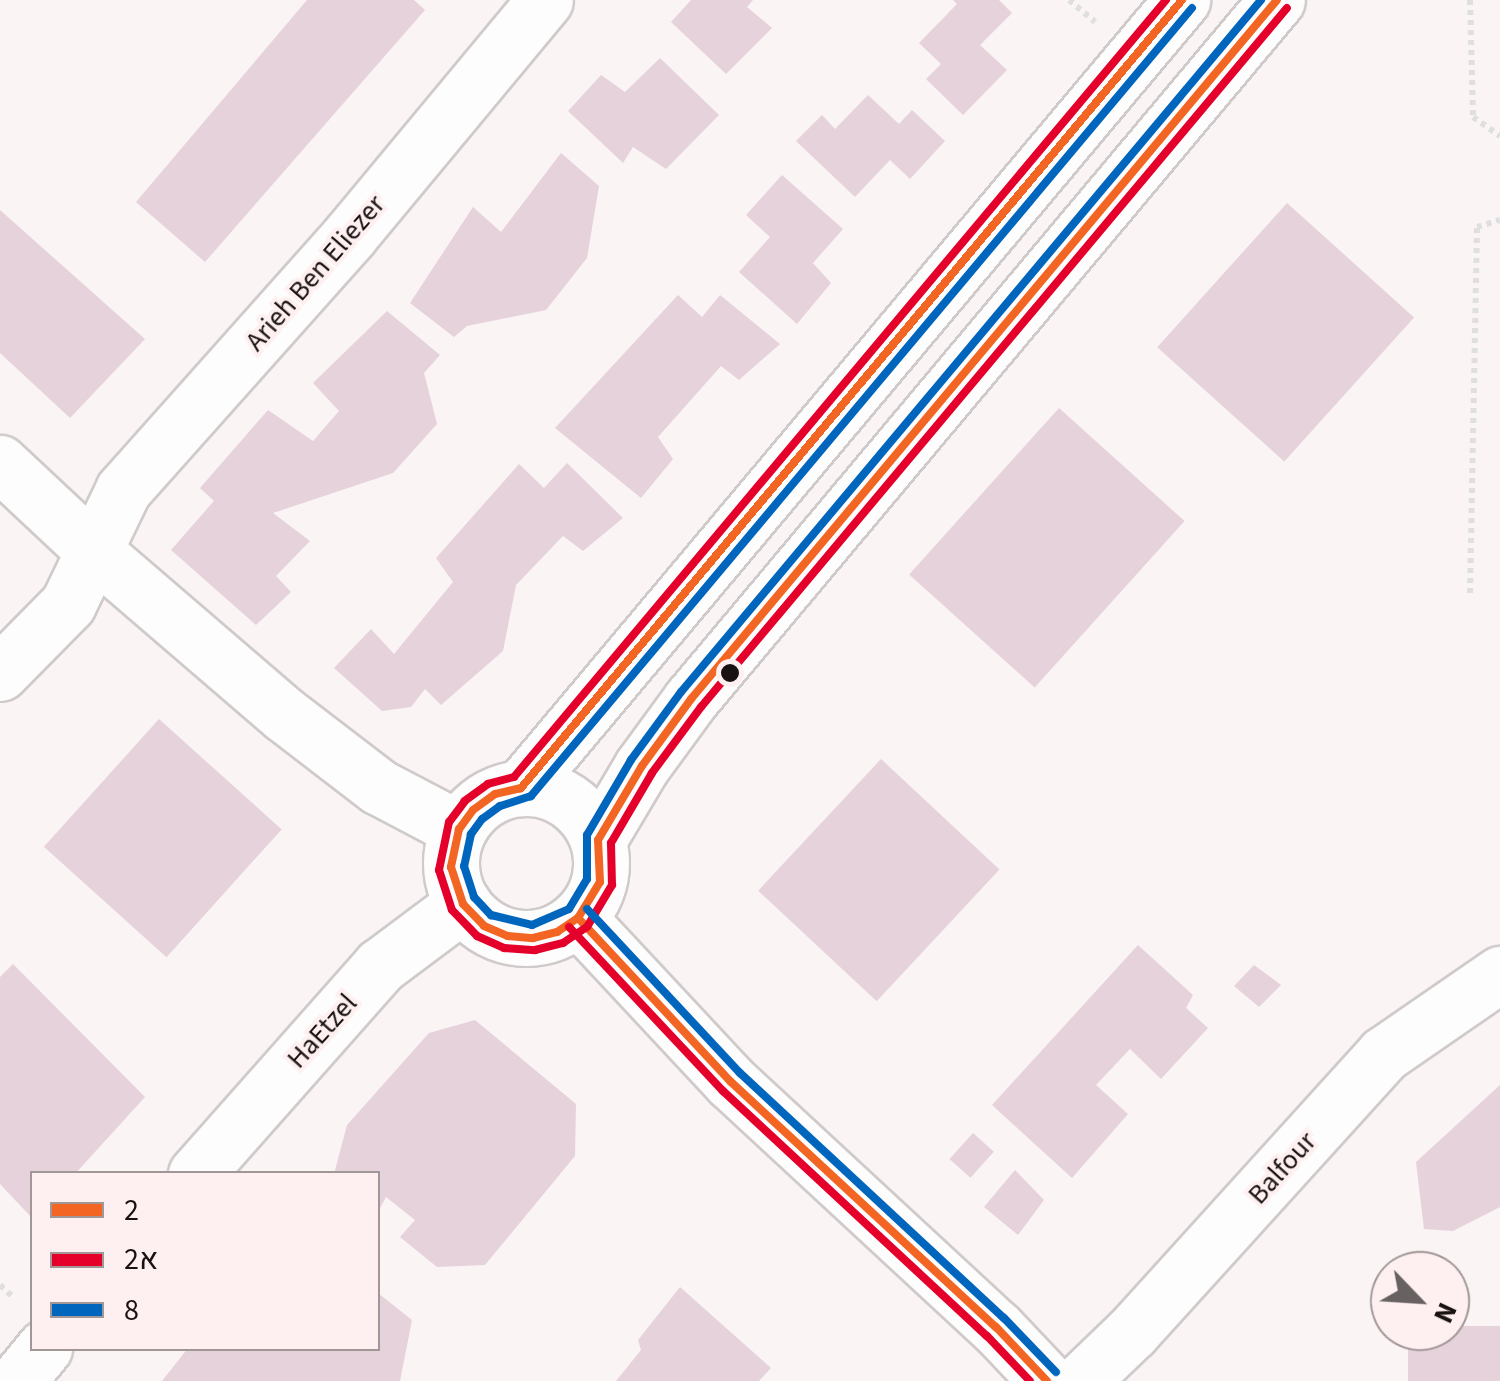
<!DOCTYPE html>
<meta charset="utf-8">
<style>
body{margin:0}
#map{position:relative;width:1500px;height:1381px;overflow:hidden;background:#faf4f4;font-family:"Source Sans 3",Heebo,sans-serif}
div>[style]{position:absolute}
.building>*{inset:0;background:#e6d2db;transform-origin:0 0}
.path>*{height:6px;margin-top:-3px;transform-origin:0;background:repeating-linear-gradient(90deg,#e0dfdf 0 5px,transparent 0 10px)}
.roads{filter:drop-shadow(2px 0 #d0caca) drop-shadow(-2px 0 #d0caca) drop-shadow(0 2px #d0caca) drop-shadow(0 -2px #d0caca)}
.minor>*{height:55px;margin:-27.5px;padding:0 27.5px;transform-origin:27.5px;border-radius:27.5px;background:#fefdfd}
.minor>.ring{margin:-27.5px;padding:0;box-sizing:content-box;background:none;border:55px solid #fefdfd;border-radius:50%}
.bus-1>*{height:8px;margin:-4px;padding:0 4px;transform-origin:4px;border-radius:4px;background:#f26522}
.bus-2>*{height:8px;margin:-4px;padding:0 4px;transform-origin:4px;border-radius:4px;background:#e4002b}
.bus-3>*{height:8px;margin:-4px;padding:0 4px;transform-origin:4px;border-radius:4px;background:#0065bd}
.dots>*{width:28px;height:28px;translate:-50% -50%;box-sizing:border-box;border:5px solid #fef0f0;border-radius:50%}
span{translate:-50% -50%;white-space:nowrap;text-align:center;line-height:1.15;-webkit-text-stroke:8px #fef0f0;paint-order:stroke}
.street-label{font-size:28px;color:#191212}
.legend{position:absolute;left:30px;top:1171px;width:350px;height:180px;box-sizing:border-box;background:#fef0f0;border:2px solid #a29797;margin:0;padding:12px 18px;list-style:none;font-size:30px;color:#191212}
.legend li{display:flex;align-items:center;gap:20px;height:50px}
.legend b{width:50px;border:2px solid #a29797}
.north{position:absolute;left:1370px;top:1251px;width:100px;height:100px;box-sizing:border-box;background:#fef0f0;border:2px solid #a29797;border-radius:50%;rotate:115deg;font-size:28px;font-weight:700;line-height:40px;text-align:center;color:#191212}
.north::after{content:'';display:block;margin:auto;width:35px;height:45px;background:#686161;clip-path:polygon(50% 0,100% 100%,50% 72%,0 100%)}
</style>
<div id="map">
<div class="building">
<i style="clip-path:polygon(307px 0,414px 0,425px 10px,205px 262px,136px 202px)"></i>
<i style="clip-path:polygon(691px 0,753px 0,747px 7px,772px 28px,726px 74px,671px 22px)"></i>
<i style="clip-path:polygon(953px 0,999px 0,1012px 13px,980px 45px,1007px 70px,963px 115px,926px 79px,941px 64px,919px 43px,957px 4px)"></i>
<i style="clip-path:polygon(660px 58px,719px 115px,666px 169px,633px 147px,623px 163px,568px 111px,601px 75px,625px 92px)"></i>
<i style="clip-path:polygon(868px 95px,899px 124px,912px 110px,945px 141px,910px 179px,890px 160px,855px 197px,796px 141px,822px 115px,835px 129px)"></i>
<i style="clip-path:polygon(561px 153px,599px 186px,587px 258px,546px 310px,467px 326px,454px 337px,410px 303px,473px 207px,501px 232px)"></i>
<i style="clip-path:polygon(782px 175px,843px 229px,813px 263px,831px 283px,797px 324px,739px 272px,770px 237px,746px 215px)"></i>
<i style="left:1287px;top:203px;width:171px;height:194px;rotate:42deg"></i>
<i style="clip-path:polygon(0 210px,145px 339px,70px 418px,0 353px)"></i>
<i style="clip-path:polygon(678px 295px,702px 317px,720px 295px,780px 344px,739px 380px,721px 366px,658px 437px,673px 459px,641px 498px,555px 428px)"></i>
<i style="clip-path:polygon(387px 311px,440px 355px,424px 373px,437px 424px,393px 473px,273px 513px,310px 541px,276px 576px,291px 592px,256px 625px,171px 550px,214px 501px,200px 488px,268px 410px,313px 441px,339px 411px,313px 383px)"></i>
<i style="left:1059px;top:408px;width:169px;height:224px;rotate:42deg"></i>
<i style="clip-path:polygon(567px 463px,623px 518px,583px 551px,563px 536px,516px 585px,503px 651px,441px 705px,425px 689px,411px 707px,382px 711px,334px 668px,371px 629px,394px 654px,453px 582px,436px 558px,519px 464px,544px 488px)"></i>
<i style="left:159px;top:719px;width:165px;height:172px;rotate:42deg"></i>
<i style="left:881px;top:759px;width:162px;height:180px;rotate:43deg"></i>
<i style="clip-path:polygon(1138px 945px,1193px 995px,1186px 1008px,1208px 1028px,1161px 1079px,1130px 1049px,1096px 1085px,1128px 1114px,1072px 1178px,992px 1105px)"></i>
<i style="clip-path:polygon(13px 964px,145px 1097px,75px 1174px,32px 1174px,32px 1218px,0 1184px,0 977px)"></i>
<i style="clip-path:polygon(1254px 965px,1281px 985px,1259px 1007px,1234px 986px)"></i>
<i style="clip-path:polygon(475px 1020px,576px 1104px,575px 1156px,485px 1265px,437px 1267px,400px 1237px,415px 1220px,386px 1197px,378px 1212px,378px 1174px,334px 1174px,347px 1125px,429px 1033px)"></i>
<i style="clip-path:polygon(1500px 1085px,1500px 1207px,1453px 1231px,1424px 1229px,1416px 1162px)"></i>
<i style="left:973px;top:1133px;width:28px;height:35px;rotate:42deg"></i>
<i style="clip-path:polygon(1015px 1170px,1044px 1200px,1018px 1235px,984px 1207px)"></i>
<i style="clip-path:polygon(680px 1287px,771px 1368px,759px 1381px,616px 1381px,641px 1350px,638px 1340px)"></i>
<i style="clip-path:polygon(378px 1293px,412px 1320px,400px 1381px,162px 1381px,188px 1348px,378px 1348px)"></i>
<i style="clip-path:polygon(1450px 1326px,1500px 1326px,1500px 1381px,1408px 1381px,1408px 1331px,1450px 1331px)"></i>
</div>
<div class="path">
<i style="left:1069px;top:0;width:34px;rotate:40deg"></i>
<i style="left:1470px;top:0;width:117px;rotate:88.5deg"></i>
<i style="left:1473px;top:117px;width:33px;rotate:35deg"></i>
<i style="left:1470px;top:593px;width:366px;rotate:-88.9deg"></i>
<i style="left:1477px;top:227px;width:24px;rotate:-17deg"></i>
<i style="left:0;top:1285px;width:18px;rotate:43deg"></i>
</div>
<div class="roads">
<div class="minor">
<i style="left:0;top:463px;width:127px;rotate:43.1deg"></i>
<i style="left:93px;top:550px;width:253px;rotate:40.7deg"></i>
<i style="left:285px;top:715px;width:118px;rotate:37.5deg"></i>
<i style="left:379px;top:787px;width:90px;rotate:27.7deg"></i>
<i style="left:0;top:673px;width:97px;rotate:-45.4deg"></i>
<i style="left:68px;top:604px;width:127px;rotate:-64.2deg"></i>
<i style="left:123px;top:490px;width:341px;rotate:-48.3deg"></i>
<i style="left:350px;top:235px;width:305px;rotate:-50.3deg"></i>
<i style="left:521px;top:788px;width:1029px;rotate:-50.01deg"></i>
<i class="ring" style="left:451px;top:788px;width:95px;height:95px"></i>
<i style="left:598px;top:840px;width:86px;rotate:-59.3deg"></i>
<i style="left:642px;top:766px;width:83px;rotate:-53.8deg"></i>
<i style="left:691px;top:699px;width:912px;rotate:-50.03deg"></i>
<i style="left:578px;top:918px;width:224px;rotate:47deg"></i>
<i style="left:731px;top:1082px;width:361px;rotate:42.8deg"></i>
<i style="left:996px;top:1327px;width:74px;rotate:46.6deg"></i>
<i style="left:196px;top:1174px;width:278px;rotate:-48.5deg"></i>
<i style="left:380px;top:966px;width:104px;rotate:-36.8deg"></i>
<i style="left:17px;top:1381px;width:43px;rotate:-50.7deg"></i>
<i style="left:1081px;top:1381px;width:71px;rotate:-43.9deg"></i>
<i style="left:1132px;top:1332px;width:375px;rotate:-47.8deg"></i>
<i style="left:1384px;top:1054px;width:141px;rotate:-34.6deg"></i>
</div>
</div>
<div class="bus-1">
<i style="left:1182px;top:0;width:1029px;rotate:129.99deg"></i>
<i style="left:521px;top:788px;width:27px;rotate:167deg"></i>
<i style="left:495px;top:794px;width:27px;rotate:144deg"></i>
<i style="left:473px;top:810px;width:24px;rotate:126deg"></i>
<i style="left:459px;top:829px;width:39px;rotate:102deg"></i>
<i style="left:451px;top:867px;width:39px;rotate:72deg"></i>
<i style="left:463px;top:904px;width:30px;rotate:46deg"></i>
<i style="left:484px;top:926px;width:26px;rotate:23deg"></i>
<i style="left:508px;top:936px;width:25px;rotate:5deg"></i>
<i style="left:533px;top:938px;width:25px;rotate:-14deg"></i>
<i style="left:557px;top:932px;width:25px;rotate:-34deg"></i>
<i style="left:578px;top:918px;width:42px;rotate:-58.6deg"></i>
<i style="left:600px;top:882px;width:42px;rotate:-92.7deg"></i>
<i style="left:598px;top:840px;width:86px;rotate:-59.3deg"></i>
<i style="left:642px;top:766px;width:83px;rotate:-53.8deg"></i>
<i style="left:691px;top:699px;width:912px;rotate:-50.03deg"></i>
<i style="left:578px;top:918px;width:224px;rotate:47deg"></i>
<i style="left:731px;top:1082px;width:361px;rotate:42.8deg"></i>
<i style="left:996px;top:1327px;width:74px;rotate:46.6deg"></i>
</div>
<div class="bus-2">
<i style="left:1166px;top:0;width:1014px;rotate:130deg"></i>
<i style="left:514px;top:777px;width:27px;rotate:165deg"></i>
<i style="left:488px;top:784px;width:29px;rotate:144deg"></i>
<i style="left:465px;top:801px;width:26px;rotate:127deg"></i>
<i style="left:449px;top:822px;width:49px;rotate:101.8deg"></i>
<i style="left:439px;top:870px;width:42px;rotate:72deg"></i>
<i style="left:452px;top:910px;width:36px;rotate:46deg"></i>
<i style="left:477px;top:936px;width:30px;rotate:24deg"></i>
<i style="left:504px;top:948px;width:31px;rotate:4deg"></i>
<i style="left:535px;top:950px;width:29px;rotate:-14deg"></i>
<i style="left:563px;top:943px;width:29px;rotate:-34deg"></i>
<i style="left:587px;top:927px;width:49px;rotate:-59.2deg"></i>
<i style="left:612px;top:885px;width:42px;rotate:-91.4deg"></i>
<i style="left:611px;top:843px;width:81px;rotate:-59.6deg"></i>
<i style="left:652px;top:773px;width:82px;rotate:-53.4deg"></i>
<i style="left:701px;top:707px;width:912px;rotate:-50.03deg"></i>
<i style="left:569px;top:927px;width:225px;rotate:46.8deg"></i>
<i style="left:723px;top:1091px;width:360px;rotate:42.9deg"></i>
<i style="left:987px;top:1336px;width:62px;rotate:46.3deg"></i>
</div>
<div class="bus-3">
<i style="left:1192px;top:8px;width:1029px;rotate:129.99deg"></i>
<i style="left:531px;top:796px;width:33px;rotate:162deg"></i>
<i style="left:500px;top:806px;width:22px;rotate:144deg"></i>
<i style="left:482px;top:819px;width:19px;rotate:126deg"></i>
<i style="left:471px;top:834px;width:33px;rotate:102deg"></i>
<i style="left:464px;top:866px;width:33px;rotate:72deg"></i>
<i style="left:474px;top:897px;width:25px;rotate:47deg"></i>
<i style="left:491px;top:915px;width:42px;rotate:13.7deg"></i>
<i style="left:532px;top:925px;width:40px;rotate:-23.4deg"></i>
<i style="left:569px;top:909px;width:35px;rotate:-59deg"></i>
<i style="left:587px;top:879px;width:44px;rotate:-90deg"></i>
<i style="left:587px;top:835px;width:87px;rotate:-59.6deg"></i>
<i style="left:631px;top:760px;width:84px;rotate:-53.7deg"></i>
<i style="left:681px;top:692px;width:903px;rotate:-50.03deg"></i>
<i style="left:587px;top:909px;width:224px;rotate:47deg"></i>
<i style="left:740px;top:1073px;width:360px;rotate:42.9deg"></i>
<i style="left:1004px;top:1318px;width:75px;rotate:46.1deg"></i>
</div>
<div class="dots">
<i style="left:730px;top:673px;background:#191212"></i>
</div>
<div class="street-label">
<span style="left:315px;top:273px;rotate:-49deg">Arieh Ben Eliezer</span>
<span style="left:322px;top:1031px;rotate:-48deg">HaEtzel</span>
<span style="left:1282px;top:1168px;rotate:-48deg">Balfour</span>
</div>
<ul class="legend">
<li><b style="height:12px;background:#f26522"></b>2</li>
<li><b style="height:12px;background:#e4002b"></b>2א</li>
<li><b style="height:12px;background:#0065bd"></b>8</li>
</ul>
<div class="north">N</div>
</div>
